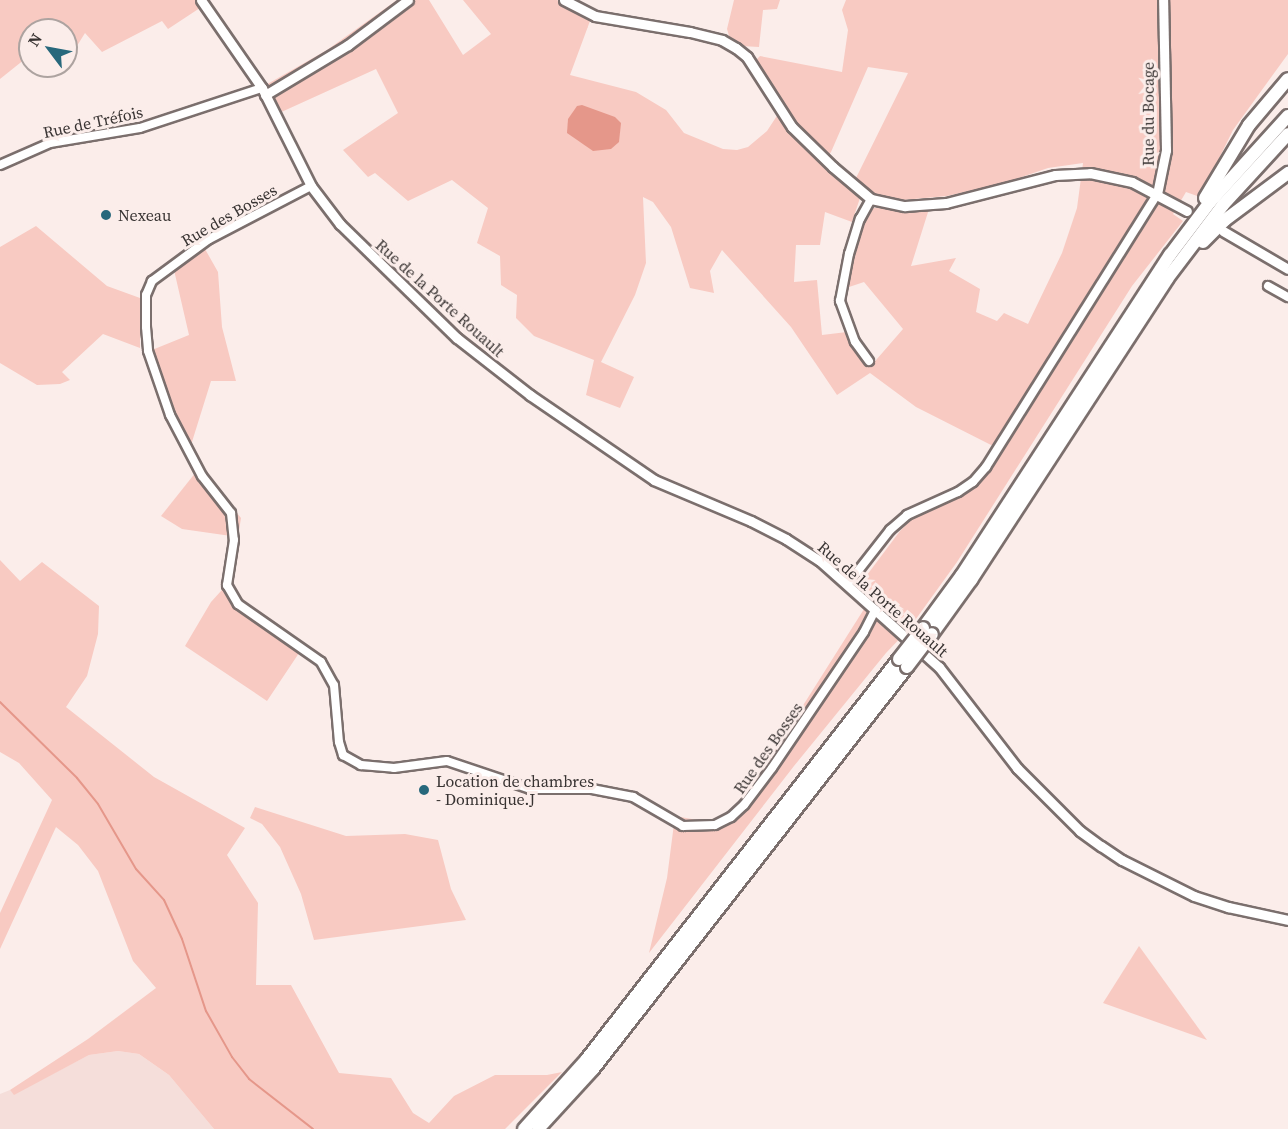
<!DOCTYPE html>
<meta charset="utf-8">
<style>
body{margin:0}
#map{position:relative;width:1288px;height:1129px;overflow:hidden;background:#fbedea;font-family:"Source Serif 4",serif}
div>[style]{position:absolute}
.built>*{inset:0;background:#f5deda}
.green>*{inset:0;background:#f8cac2}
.water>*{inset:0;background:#e5978a}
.stream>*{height:2px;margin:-1px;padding:0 1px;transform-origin:1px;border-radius:1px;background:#e5978a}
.roads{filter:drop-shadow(2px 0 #7b6f6d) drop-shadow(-2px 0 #7b6f6d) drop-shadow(0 2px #7b6f6d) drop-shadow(0 -2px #7b6f6d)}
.minor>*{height:8px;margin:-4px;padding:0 4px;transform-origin:4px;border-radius:4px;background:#fff}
.tertiary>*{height:9px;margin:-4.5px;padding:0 4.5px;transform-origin:4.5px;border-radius:4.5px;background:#fff}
.trunk>*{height:12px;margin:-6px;padding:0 6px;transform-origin:6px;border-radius:6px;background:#fff}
.bridges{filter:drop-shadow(2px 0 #7b6f6d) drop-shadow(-2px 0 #7b6f6d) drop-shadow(0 2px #7b6f6d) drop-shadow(0 -2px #7b6f6d)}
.trunk-bridge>*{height:12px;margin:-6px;padding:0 6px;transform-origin:6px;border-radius:6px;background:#fff}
.dots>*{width:16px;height:16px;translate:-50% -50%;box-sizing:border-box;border:3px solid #fbedea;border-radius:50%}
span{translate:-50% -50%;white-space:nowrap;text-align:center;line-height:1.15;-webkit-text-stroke:6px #fbedea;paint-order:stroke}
.street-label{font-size:16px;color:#383332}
.poi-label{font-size:16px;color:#383332}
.left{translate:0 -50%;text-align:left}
.north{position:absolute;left:18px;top:18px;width:60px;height:60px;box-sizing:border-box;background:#fbedea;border:2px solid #ada3a0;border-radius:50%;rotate:302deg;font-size:16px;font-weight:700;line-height:24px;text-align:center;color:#383332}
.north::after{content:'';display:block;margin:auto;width:21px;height:27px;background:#27687c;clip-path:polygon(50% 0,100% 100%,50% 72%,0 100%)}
</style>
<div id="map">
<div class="built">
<i style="clip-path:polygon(118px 1051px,139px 1054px,169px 1075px,214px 1129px,0 1129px,0 1094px,10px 1090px,14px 1094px,89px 1055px)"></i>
</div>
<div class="green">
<i style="clip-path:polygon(0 0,207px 0,209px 2px,168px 29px,162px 21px,102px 52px,85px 33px,67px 62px,66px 30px,30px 30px,30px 55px,0 79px)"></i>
<i style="clip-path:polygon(evenodd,397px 0,429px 0,463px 55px,491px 34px,463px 0,557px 0,590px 21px,570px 75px,636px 92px,666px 110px,684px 133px,723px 149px,737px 150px,748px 147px,767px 131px,784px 105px,755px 61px,760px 56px,842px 72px,848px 30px,842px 10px,846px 0,1288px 0,1288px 54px,1233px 130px,1200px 197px,1186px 192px,1173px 214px,1183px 221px,1132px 286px,957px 562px,908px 630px,886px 653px,794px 766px,649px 953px,667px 878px,675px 816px,703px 821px,722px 819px,740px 805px,871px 598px,858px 587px,900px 531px,915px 516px,962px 496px,995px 447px,916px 407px,870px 373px,837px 395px,791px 327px,722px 250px,710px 271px,714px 293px,690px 288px,671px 227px,653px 202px,643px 197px,646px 263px,635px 295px,601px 362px,634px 377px,620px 408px,586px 395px,594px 360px,534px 336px,516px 318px,517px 295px,501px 285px,500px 256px,477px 243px,488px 208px,452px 180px,408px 201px,375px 173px,368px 177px,343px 150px,398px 113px,376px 69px,277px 114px,264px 86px,327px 50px,397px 0,868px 67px,908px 73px,855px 180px,866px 190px,880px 197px,903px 200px,947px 196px,1004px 183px,1048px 168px,1083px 163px,1077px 208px,1062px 253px,1028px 324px,1004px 313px,997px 321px,976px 312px,980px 289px,949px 271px,956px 258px,911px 266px,929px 209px,874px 208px,869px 211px,864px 220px,846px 288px,864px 282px,903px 329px,870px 367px,857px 355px,847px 332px,822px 335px,817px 280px,794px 282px,796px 245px,820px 245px,825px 212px,852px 222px,860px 198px,821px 165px,831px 152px,868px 67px)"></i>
<i style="clip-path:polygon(734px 0,780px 0,777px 9px,763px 10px,759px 47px,741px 46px,730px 39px,727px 29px)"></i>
<i style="clip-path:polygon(36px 226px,107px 286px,140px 298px,140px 348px,103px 334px,62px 372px,70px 380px,60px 384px,37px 385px,0 363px,0 247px)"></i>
<i style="clip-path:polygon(205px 249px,218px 272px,222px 327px,236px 381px,211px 381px,191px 445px,168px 401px,152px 350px,189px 335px,174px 270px)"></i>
<i style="clip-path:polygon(200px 467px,241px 518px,238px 537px,182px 529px,161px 516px)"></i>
<i style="clip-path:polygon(0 560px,20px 581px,42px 562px,99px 606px,98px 634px,87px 676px,66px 707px,154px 777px,245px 828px,227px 855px,258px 903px,256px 985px,291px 985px,339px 1073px,391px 1078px,413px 1113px,429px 1123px,454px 1096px,495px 1075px,547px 1075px,562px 1072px,505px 1129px,214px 1129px,169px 1075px,139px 1054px,118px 1051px,89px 1055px,14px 1095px,10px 1090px,88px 1039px,156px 988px,133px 961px,98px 871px,78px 845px,56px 827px,0 949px,0 913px,52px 800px,19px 763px,0 752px)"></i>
<i style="clip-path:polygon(231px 580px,243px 600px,291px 633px,286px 645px,299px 653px,267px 701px,185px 646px,211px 602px)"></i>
<i style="clip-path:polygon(255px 807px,346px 836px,405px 834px,438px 840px,451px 889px,466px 920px,314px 940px,301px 894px,280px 847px,262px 824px,250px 818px)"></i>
<i style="clip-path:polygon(1139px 946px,1207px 1040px,1103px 1003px)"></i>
</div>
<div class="water">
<i style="clip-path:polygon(582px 105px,615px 117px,621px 123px,619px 142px,611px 149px,593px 151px,567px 133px,568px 119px,577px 106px)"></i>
</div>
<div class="stream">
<i style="left:0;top:702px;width:108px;rotate:44.6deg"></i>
<i style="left:77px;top:778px;width:33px;rotate:51deg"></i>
<i style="left:98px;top:804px;width:75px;rotate:59.7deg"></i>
<i style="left:136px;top:869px;width:42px;rotate:47.9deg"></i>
<i style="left:164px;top:900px;width:43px;rotate:65.2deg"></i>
<i style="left:182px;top:939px;width:76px;rotate:71.6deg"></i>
<i style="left:206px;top:1011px;width:53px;rotate:60.5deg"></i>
<i style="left:232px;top:1057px;width:28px;rotate:52deg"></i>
<i style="left:249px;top:1079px;width:81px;rotate:38deg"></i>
</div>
<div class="roads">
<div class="minor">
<i style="left:0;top:165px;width:55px;rotate:-23.7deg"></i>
<i style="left:50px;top:143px;width:91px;rotate:-9.5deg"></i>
<i style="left:140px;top:128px;width:128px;rotate:-18.2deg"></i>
<i style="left:311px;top:186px;width:115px;rotate:152.5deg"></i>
<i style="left:209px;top:239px;width:71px;rotate:143.6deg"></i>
<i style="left:152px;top:281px;width:15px;rotate:113deg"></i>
<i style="left:146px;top:295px;width:32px;rotate:90deg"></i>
<i style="left:146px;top:327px;width:24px;rotate:85deg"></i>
<i style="left:148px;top:351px;width:68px;rotate:71deg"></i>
<i style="left:170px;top:415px;width:69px;rotate:62.3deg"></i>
<i style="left:202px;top:476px;width:47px;rotate:51.9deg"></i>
<i style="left:231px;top:513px;width:27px;rotate:84deg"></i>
<i style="left:234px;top:540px;width:46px;rotate:98.8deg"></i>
<i style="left:227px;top:585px;width:22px;rotate:60deg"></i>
<i style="left:238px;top:604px;width:101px;rotate:34.9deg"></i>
<i style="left:321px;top:662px;width:26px;rotate:61deg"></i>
<i style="left:334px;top:685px;width:57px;rotate:85deg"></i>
<i style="left:339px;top:742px;width:14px;rotate:73deg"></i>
<i style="left:343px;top:755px;width:21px;rotate:29deg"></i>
<i style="left:361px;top:765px;width:33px;rotate:5deg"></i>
<i style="left:394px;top:768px;width:53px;rotate:-7.5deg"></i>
<i style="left:447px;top:761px;width:88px;rotate:18.6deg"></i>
<i style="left:530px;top:789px;width:62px"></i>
<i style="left:592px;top:789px;width:42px;rotate:11deg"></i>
<i style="left:633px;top:797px;width:58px;rotate:30.1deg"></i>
<i style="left:683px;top:826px;width:32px;rotate:-2deg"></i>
<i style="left:715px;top:825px;width:18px;rotate:-27deg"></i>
<i style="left:731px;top:817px;width:18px;rotate:-43deg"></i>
<i style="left:744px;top:805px;width:46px;rotate:-52.9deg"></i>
<i style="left:772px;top:768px;width:164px;rotate:-55.9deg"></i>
<i style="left:864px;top:632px;width:25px;rotate:-63deg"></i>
<i style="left:1268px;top:286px;width:23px;rotate:29deg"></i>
<i style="left:869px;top:361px;width:24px;rotate:-126deg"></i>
<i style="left:855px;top:342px;width:44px;rotate:-110.1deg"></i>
<i style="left:840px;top:301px;width:48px;rotate:-79.2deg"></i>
<i style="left:849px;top:254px;width:37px;rotate:-73deg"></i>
<i style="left:860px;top:219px;width:23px;rotate:-61deg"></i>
<i style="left:847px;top:585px;width:70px;rotate:-52deg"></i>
<i style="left:890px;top:530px;width:23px;rotate:-41deg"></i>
<i style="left:907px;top:515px;width:56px;rotate:-24.3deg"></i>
<i style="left:958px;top:492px;width:18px;rotate:-34deg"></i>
<i style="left:973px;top:482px;width:20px;rotate:-49deg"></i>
<i style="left:986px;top:467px;width:322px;rotate:-57.9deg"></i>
</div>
<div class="tertiary">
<i style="left:201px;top:0;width:107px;rotate:55.3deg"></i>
<i style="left:262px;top:88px;width:110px;rotate:63.4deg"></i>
<i style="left:311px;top:186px;width:48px;rotate:52.7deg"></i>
<i style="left:340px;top:224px;width:163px;rotate:44.3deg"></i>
<i style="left:457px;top:338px;width:93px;rotate:38deg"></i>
<i style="left:530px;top:395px;width:150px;rotate:34.4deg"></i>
<i style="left:654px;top:480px;width:105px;rotate:22.9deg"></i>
<i style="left:751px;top:521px;width:39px;rotate:27deg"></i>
<i style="left:786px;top:539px;width:40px;rotate:32.9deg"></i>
<i style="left:820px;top:561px;width:159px;rotate:41.7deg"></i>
<i style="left:939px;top:667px;width:128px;rotate:52.3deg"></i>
<i style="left:1017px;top:768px;width:89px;rotate:45deg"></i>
<i style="left:1080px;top:831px;width:26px;rotate:36deg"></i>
<i style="left:1101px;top:846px;width:25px;rotate:34deg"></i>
<i style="left:1122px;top:860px;width:80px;rotate:26.6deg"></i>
<i style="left:1194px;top:896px;width:36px;rotate:18deg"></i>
<i style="left:1228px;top:907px;width:61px;rotate:12.2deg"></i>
<i style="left:564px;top:0;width:35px;rotate:27deg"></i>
<i style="left:595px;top:16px;width:96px;rotate:9.6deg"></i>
<i style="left:690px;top:32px;width:33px;rotate:14deg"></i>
<i style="left:722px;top:40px;width:16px;rotate:30deg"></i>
<i style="left:736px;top:48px;width:14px;rotate:39deg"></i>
<i style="left:747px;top:57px;width:83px;rotate:57.3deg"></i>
<i style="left:792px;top:127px;width:57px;rotate:44.3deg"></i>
<i style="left:833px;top:167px;width:50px;rotate:40.1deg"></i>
<i style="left:871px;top:199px;width:35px;rotate:12deg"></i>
<i style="left:905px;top:206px;width:41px;rotate:-4.2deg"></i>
<i style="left:946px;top:203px;width:113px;rotate:-14.4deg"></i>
<i style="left:1055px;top:175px;width:35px;rotate:-3deg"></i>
<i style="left:1090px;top:173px;width:43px;rotate:12.1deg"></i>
<i style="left:1132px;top:182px;width:62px;rotate:27.8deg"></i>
<i style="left:265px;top:95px;width:97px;rotate:-31.1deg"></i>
<i style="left:348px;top:45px;width:75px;rotate:-36.9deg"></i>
<i style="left:1157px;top:194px;width:45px;rotate:-78.4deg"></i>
<i style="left:1166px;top:150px;width:150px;rotate:-91.1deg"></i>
<i style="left:1223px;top:231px;width:75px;rotate:30.3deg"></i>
</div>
<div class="trunk">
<i style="left:1205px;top:198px;width:85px;rotate:-58.9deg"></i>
<i style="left:1249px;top:125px;width:60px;rotate:-49.7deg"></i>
<i style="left:1203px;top:242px;width:31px;rotate:-45deg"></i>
<i style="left:1225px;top:220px;width:79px;rotate:-36.7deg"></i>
<i style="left:923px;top:628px;width:66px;rotate:-53.7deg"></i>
<i style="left:962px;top:575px;width:382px;rotate:-57deg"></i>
<i style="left:1170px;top:255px;width:66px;rotate:-53deg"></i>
<i style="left:1210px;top:202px;width:116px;rotate:-47.8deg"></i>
<i style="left:932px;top:634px;width:67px;rotate:-54.2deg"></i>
<i style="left:971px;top:580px;width:359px;rotate:-56.9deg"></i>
<i style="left:1167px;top:279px;width:93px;rotate:-52.9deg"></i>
<i style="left:1223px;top:205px;width:96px;rotate:-47.5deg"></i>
<i style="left:524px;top:1129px;width:94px;rotate:-48deg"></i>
<i style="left:587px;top:1059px;width:507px;rotate:-52.05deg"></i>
<i style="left:538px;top:1129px;width:81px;rotate:-47.5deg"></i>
<i style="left:593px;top:1069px;width:510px;rotate:-52.01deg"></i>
</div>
</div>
<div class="bridges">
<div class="trunk-bridge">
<i style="left:899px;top:659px;width:39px;rotate:-52deg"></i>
<i style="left:907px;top:667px;width:41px;rotate:-52.9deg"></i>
</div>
</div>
<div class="dots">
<i style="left:106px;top:215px;background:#27687c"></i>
<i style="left:424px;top:790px;background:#27687c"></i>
</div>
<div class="street-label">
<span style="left:1148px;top:114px;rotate:-90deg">Rue du Bocage</span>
<span style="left:93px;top:122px;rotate:-12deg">Rue de Tréfois</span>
<span style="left:229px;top:215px;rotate:-30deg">Rue des Bosses</span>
<span style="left:440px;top:298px;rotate:42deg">Rue de la Porte Rouault</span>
<span style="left:883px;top:599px;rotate:41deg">Rue de la Porte Rouault</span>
<span style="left:768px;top:748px;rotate:-55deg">Rue des Bosses</span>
</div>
<div class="poi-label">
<span class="left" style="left:118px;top:215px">Nexeau</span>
<span class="left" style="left:436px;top:790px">Location de chambres<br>- Dominique.J</span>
</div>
<div class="north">N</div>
</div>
